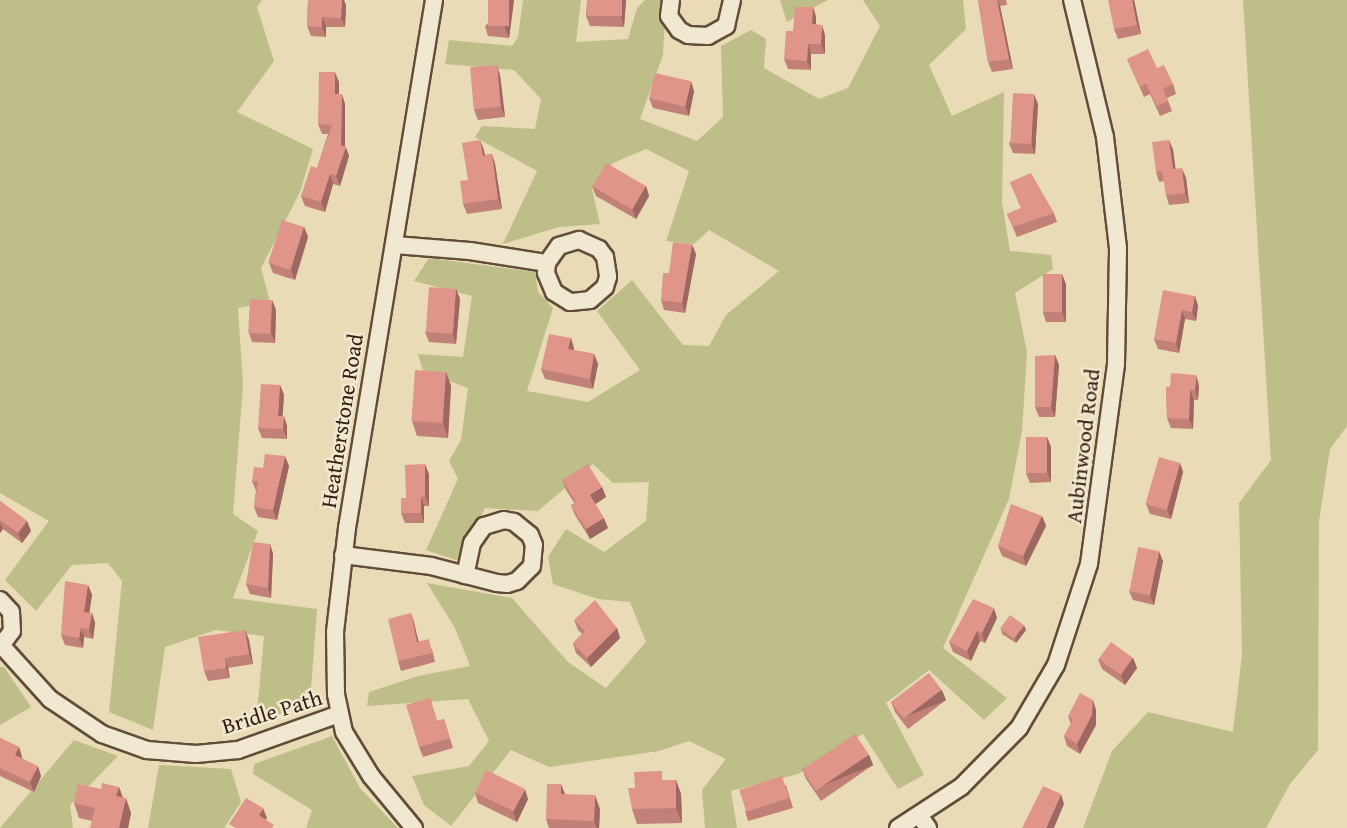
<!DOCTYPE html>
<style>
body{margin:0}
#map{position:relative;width:1347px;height:828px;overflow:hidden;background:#e8dbb6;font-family:"Gentium Book Plus",serif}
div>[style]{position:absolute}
.green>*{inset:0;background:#bebe89}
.roads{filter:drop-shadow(2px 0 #624d3a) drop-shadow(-2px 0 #624d3a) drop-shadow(0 2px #624d3a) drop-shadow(0 -2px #624d3a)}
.minor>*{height:16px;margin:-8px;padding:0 8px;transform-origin:8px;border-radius:8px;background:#f0e8d0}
.wall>*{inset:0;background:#c18078}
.shaded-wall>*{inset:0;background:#9d6861;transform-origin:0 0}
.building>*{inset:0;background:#e0958b;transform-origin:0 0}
span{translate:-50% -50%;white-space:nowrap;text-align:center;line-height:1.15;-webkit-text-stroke:5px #f0e8d0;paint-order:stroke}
.street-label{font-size:22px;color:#351e10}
</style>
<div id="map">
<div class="green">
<i style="clip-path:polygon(0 0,262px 0,257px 7px,274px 61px,237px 112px,313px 149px,300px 192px,261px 268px,270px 302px,238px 308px,243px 385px,233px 514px,258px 531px,233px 598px,317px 609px,310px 702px,256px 724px,264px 636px,216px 630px,165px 647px,153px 730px,109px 712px,122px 581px,108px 563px,72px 565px,36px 611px,5px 580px,49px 521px,0 493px)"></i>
<i style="clip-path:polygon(523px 0,581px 0,576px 42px,628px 39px,637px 8px,645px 0,666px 0,663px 55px,640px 119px,697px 141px,723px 117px,721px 46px,751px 30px,766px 39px,764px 68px,819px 99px,848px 88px,880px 26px,863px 0,963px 0,966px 29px,929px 65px,952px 116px,1004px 92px,1002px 202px,1010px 251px,1051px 255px,1053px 269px,1015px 293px,1027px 352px,1022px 431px,1009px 499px,943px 648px,1007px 698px,984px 720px,929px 670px,886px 703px,924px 775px,898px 789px,863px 734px,798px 774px,731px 791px,737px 828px,705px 828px,702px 790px,726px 759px,689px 741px,659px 751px,549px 767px,511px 750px,451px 826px,424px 805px,412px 776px,469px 766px,489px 741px,468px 699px,367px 706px,369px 692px,418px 676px,470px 666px,455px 628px,427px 583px,512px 598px,568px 662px,606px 688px,646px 642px,630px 602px,598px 599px,553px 584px,548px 557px,566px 529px,604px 552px,646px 521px,649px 482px,613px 483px,593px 464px,538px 511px,485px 508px,459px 561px,426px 550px,458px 479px,449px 461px,461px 440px,468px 388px,423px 371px,418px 354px,463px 357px,472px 296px,414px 281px,429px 258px,535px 272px,538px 292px,553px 308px,527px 391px,588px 402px,640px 370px,597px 311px,632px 280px,683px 345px,709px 346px,726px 315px,779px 271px,709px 230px,694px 244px,666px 241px,689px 171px,646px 149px,613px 163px,592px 189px,600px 224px,559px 227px,503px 244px,537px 171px,475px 137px,482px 126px,535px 129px,541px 99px,514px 70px,445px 64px,449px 40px,512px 46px,518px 37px)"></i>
<i style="clip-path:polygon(780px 0,828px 0,787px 22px)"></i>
<i style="clip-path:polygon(1243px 0,1347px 0,1347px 426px,1330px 449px,1319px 521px,1318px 750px,1290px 784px,1266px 828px,1083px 828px,1112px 751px,1148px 712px,1233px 732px,1242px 654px,1239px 503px,1271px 460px)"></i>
<i style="clip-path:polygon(0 667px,4px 667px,31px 707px,0 725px)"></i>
<i style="clip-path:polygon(332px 736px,360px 788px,398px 828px,306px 828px,312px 810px,253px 774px,254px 764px)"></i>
<i style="clip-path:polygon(74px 740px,118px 756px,70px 805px,73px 828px,0 828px)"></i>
<i style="clip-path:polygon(159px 765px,231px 769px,241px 802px,224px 828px,148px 828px)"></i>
</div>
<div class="roads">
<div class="minor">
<i style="left:671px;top:0;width:16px;rotate:97deg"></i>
<i style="left:669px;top:16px;width:17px;rotate:54deg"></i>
<i style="left:679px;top:30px;width:10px;rotate:29deg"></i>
<i style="left:688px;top:35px;width:20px;rotate:3deg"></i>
<i style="left:708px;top:36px;width:21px;rotate:-29deg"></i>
<i style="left:726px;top:26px;width:27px;rotate:-77deg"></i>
<i style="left:395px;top:245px;width:75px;rotate:4.6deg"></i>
<i style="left:470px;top:251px;width:78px;rotate:8.9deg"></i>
<i style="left:547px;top:263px;width:21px;rotate:-55deg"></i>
<i style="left:559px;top:246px;width:21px;rotate:-17deg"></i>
<i style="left:579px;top:240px;width:22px;rotate:24deg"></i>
<i style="left:599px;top:249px;width:10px;rotate:53deg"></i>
<i style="left:605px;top:257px;width:20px;rotate:81deg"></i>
<i style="left:608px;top:277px;width:10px;rotate:107deg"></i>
<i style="left:605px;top:287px;width:20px;rotate:139deg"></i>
<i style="left:590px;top:300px;width:20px;rotate:174deg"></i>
<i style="left:570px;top:302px;width:19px;rotate:-148deg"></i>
<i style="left:554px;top:292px;width:21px;rotate:-113deg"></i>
<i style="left:546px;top:273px;width:10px;rotate:-84deg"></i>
<i style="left:343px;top:555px;width:89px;rotate:7.1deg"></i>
<i style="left:431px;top:566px;width:68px;rotate:14.4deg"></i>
<i style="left:497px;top:583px;width:10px;rotate:6deg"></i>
<i style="left:507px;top:584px;width:10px;rotate:-17deg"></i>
<i style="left:517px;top:581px;width:21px;rotate:-45deg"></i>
<i style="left:532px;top:566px;width:21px;rotate:-85deg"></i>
<i style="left:534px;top:545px;width:11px;rotate:-112deg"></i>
<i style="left:530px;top:535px;width:21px;rotate:-141deg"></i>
<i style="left:514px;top:522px;width:10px;rotate:-169deg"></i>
<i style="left:504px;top:520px;width:21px;rotate:163deg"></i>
<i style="left:484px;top:526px;width:21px;rotate:125deg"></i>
<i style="left:472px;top:543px;width:33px;rotate:102deg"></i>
<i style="left:0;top:600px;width:16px;rotate:47deg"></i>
<i style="left:11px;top:612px;width:19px;rotate:87deg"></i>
<i style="left:12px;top:631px;width:20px;rotate:127deg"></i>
<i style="left:2px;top:646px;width:72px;rotate:47.8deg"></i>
<i style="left:50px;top:699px;width:63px;rotate:33.9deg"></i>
<i style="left:102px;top:734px;width:48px;rotate:19.6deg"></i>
<i style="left:147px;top:750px;width:49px;rotate:4.7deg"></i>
<i style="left:196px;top:754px;width:42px;rotate:-5.4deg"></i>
<i style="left:238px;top:750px;width:107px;rotate:-19.6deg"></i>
<i style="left:919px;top:815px;width:16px;rotate:55deg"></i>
<i style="left:414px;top:828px;width:67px;rotate:-129.6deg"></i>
<i style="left:371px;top:776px;width:52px;rotate:-121.5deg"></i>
<i style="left:344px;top:732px;width:39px;rotate:-102deg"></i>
<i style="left:336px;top:694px;width:62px;rotate:-90.9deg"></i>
<i style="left:335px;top:632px;width:105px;rotate:-83.4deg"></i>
<i style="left:347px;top:528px;width:535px;rotate:-80.64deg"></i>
<i style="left:898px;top:828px;width:75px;rotate:-33.1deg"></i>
<i style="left:961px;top:787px;width:83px;rotate:-45.5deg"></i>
<i style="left:1019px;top:728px;width:73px;rotate:-59.6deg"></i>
<i style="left:1056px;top:665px;width:106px;rotate:-71.9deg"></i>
<i style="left:1089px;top:564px;width:202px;rotate:-82.3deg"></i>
<i style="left:1116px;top:364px;width:116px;rotate:-89deg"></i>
<i style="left:1118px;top:248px;width:112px;rotate:-96.7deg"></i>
<i style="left:1105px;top:137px;width:141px;rotate:-103.5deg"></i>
</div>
</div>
<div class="wall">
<i style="clip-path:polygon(308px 0,346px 5px,345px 27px,326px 27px,326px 37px,311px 36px,307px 26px)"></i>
<i style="clip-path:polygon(514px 0,509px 38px,488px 36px,485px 26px)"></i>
<i style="clip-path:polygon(587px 0,626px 0,624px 27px,590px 26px,586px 16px)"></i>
<i style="clip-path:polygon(978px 0,1006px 0,1007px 5px,1000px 6px,1013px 69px,992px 72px,988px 62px)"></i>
<i style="clip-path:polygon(1134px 0,1141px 34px,1118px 39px,1114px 29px)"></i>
<i style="clip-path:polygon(813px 7px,816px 17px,816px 24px,825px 35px,825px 54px,811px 54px,811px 70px,788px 69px,784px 59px,793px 31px)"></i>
<i style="clip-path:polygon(1127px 59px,1157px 68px,1173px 84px,1176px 94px,1167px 98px,1172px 111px,1160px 116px,1150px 94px,1144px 97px)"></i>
<i style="clip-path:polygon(500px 75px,505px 117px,478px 120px,474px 110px)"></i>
<i style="clip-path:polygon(339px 82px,339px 94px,345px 104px,345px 146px,349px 156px,340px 186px,333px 184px,325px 212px,305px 206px,301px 196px,317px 168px,328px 134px,322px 134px,318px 124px)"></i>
<i style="clip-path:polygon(694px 91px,689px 116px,653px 108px,649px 98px)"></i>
<i style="clip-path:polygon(1038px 104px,1035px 154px,1013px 153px,1009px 143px)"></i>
<i style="clip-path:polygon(480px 140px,485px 155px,492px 154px,495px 164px,502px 209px,467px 214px,463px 204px,468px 180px)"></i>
<i style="clip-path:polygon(1169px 140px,1173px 150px,1175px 168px,1186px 178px,1189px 203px,1169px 205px,1166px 195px,1164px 181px,1159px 182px,1156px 172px)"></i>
<i style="clip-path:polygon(1010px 182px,1054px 213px,1057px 222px,1017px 237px,1007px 214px,1021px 208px)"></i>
<i style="clip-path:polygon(592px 186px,646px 186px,649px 196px,636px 219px,596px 196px)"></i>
<i style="clip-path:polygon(304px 227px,308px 237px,295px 280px,273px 273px,269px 263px)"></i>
<i style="clip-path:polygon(696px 254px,685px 313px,664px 310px,661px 300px,669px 273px)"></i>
<i style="clip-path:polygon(1066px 284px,1066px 322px,1046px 322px,1043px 312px)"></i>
<i style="clip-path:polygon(456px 289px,460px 299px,456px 344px,429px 342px,425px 332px)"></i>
<i style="clip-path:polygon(1195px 296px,1198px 306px,1196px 321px,1185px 319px,1179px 353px,1158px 349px,1154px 339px)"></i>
<i style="clip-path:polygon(272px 300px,276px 310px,275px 343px,252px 342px,249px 333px)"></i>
<i style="clip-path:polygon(571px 338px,574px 350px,594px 354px,598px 364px,593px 389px,545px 379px,541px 369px)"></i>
<i style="clip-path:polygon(1055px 355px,1059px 365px,1055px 417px,1039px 417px,1035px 407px)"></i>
<i style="clip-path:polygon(446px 372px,451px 386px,448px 438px,417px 436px,412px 421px)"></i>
<i style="clip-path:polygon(280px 385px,284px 395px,282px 416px,287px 426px,287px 439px,262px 438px,258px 428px)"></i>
<i style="clip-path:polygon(1199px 385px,1198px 400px,1194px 400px,1193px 429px,1171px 428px,1167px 418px,1166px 387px)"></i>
<i style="clip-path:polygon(1047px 437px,1051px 447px,1051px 482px,1030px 483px,1026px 473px)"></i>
<i style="clip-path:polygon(1180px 463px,1183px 472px,1171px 519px,1150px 514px,1146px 504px)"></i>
<i style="clip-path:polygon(289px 466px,277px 520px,258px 517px,254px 507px,256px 491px,252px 481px)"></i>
<i style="clip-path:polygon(429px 474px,429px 506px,424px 506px,424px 523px,405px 523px,401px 513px,406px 498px)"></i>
<i style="clip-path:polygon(562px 480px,602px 487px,606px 497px,595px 504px,608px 528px,590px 539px,575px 515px,571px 505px,575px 504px,566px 490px)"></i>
<i style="clip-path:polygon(0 501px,27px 521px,31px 531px,22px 543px,3px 529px,0 533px)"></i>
<i style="clip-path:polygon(1042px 516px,1046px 526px,1026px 566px,1002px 556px,998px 546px)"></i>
<i style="clip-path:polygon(270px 544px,273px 554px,271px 598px,250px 594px,246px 584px)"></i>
<i style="clip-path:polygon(1163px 561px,1154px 605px,1133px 600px,1129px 591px)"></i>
<i style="clip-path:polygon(88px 585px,92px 595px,89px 613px,92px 613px,95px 623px,93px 639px,84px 637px,83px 648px,65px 645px,61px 635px)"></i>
<i style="clip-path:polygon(411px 613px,414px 623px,418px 641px,432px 649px,435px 662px,401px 671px,398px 661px)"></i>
<i style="clip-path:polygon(997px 618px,985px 643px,980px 641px,971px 661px,953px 652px,949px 642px)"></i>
<i style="clip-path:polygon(574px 620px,617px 628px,620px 638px,591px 667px,576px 653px,573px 643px,582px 634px,578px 630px)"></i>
<i style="clip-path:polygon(1001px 629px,1026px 630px,1016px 643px,1002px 634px)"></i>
<i style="clip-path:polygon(245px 630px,249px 640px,253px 664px,228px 668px,230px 678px,208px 681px,204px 671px)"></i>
<i style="clip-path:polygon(1133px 658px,1137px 668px,1125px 685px,1102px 669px,1098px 659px)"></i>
<i style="clip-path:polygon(430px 698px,437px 721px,444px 719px,453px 748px,423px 757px,419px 747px)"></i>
<i style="clip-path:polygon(946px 700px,908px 729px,895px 712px,891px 702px)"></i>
<i style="clip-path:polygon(1096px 710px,1096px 725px,1080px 754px,1067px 746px,1064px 736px,1071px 724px,1068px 716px)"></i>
<i style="clip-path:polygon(0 738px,19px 747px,22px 758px,41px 776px,34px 792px,0 776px)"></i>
<i style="clip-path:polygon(869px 755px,873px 765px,821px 801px,806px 779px,802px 769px)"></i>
<i style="clip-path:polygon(665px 780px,676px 780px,681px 794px,682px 823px,637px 824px,632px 809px,635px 788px)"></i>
<i style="clip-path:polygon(786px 785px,793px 808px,748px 821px,745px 811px)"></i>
<i style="clip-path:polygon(119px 787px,123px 798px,131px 813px,128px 828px,90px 828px,92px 821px,79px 818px,74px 803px,101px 789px)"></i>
<i style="clip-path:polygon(475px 793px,528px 799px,517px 822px,478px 803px)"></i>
<i style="clip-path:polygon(565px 794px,600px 809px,599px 828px,549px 828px,546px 819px)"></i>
</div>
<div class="shaded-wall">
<i style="clip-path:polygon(342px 0,344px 0,346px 5px,345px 27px,341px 18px)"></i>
<i style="clip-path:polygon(509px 0,514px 0,509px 38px,505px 28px)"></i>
<i style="clip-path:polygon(622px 0,626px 0,624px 27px,621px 17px)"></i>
<i style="clip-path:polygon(997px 0,1000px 6px,1013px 69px,1009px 59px)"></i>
<i style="clip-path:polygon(1132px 0,1134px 0,1141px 34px,1137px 25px)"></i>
<i style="clip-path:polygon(813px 7px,816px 17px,816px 34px,812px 24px)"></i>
<i style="clip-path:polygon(322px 17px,326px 27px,326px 37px,322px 27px)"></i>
<i style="clip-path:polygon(822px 25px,825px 35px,825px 54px,821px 44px)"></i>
<i style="clip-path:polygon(808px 44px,811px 54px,811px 70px,807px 61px)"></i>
<i style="clip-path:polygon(497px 65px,500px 75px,505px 117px,501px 107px)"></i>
<i style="clip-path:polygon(335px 72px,339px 82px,339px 104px,335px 94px)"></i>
<i style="clip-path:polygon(691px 81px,694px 91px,689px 116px,685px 106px)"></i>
<i style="clip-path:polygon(342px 94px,345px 104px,345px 150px,346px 147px,349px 156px,340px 186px,336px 176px,341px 145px)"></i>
<i style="clip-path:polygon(1034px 94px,1038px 104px,1035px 154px,1031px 144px)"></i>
<i style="clip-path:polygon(480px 140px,484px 150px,486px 166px,483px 156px)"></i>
<i style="clip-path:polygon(1169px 140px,1173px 150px,1177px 179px,1173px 169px)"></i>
<i style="clip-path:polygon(492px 154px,495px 164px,502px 209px,498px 199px)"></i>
<i style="clip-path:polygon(1182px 168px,1186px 178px,1189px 203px,1185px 193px)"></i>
<i style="clip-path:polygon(330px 174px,333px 184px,325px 212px,321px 202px)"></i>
<i style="clip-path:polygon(646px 186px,649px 196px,636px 219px,632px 209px)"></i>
<i style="clip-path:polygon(304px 227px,308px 237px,295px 280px,291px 270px)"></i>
<i style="clip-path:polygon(692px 244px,696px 254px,685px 313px,682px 303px)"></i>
<i style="clip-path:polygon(1062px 274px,1066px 284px,1066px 322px,1062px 312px)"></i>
<i style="clip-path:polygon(456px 289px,460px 299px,456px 344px,453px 334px)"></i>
<i style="clip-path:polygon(1195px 296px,1198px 306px,1196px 321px,1192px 312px)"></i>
<i style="clip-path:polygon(272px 300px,276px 310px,275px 343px,271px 333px)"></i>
<i style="clip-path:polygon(1182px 310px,1185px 319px,1179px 353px,1176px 343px)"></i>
<i style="clip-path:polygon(571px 338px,574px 348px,572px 358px,568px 349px)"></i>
<i style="clip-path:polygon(594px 354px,598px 364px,593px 389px,590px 379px)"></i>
<i style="clip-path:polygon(1055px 355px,1059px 365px,1055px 417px,1051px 407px)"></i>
<i style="clip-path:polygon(446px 372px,451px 386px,448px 438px,443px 423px)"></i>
<i style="clip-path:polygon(1196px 375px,1199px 385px,1198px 400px,1195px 390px)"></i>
<i style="clip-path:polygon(280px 385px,284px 395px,282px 426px,278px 416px)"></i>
<i style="clip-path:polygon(1190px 390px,1194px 400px,1193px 429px,1189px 419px)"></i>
<i style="clip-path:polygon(284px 416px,287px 426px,287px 439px,283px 429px)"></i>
<i style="clip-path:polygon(1047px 437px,1051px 447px,1051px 482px,1047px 472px)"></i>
<i style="clip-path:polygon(285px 456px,289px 466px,277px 520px,273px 510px)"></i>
<i style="clip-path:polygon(1180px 463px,1183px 472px,1171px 519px,1167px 510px)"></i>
<i style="clip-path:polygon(425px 464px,429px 474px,429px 506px,425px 496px)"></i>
<i style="clip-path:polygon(602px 487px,606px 497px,594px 505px,590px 495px)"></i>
<i style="clip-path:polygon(421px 497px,424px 506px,424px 523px,421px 513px)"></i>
<i style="clip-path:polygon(1042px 516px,1046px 526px,1026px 566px,1023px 556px)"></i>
<i style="clip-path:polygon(604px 518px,608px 528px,590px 539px,586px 529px)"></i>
<i style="clip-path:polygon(27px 521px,31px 531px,22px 543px,18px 533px)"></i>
<i style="clip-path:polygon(0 522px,3px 529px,0 533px)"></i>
<i style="clip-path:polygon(270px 544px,273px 554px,271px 598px,268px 588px)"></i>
<i style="clip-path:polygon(1159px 551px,1163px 561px,1154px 605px,1150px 595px)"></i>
<i style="clip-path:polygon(88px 585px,92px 595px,88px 622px,84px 612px)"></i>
<i style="clip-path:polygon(994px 608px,997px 618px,985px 643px,982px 633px)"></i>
<i style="clip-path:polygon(92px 613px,95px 623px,93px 639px,89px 629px)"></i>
<i style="clip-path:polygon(411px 613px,414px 623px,421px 651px,417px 642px)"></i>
<i style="clip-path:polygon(1024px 625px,1026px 630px,1016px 643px,1015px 638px)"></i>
<i style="clip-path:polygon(81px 628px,84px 637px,83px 648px,79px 638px)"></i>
<i style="clip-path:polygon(617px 628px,620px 638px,591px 667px,587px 658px)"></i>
<i style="clip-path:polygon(245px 630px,249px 640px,253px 664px,249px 654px)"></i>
<i style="clip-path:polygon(977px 631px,980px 641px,971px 661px,967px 651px)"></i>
<i style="clip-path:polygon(225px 658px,228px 668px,230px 678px,226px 668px)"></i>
<i style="clip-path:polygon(1133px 658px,1137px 668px,1125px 685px,1121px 675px)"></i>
<i style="left:942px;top:690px;width:11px;height:48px;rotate:68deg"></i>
<i style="clip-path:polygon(1093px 700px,1096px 710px,1096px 725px,1080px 754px,1077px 744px)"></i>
<i style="clip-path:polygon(19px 747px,22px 757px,19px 765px,15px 755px)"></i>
<i style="left:869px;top:755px;width:11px;height:63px;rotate:68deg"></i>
<i style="clip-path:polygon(38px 766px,41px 776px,34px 792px,30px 782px)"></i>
<i style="clip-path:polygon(676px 780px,681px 794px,682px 823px,676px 808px)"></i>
<i style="clip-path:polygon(561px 784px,567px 799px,561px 794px)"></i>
<i style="clip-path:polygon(119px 787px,124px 801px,116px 796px)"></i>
<i style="clip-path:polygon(525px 789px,528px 799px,517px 822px,513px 812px)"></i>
<i style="clip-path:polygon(1061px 794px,1064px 804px,1054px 828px,1046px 828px)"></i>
<i style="clip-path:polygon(595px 795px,600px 809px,599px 828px,597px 828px,594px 821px)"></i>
<i style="clip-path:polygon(126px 798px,131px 813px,128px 828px,119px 828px)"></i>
<i style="clip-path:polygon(263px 808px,267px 818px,262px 825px,259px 815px)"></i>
</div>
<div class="building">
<i style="clip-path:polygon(308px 0,342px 0,341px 18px,322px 17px,322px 27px,307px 26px)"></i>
<i style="left:488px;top:0;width:21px;height:26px"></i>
<i style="left:587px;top:0;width:35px;height:16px"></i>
<i style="clip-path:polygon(978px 0,997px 0,1009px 59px,988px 62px)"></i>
<i style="clip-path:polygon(1108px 0,1132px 0,1137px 25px,1114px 29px)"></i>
<i style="clip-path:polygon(795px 7px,813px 7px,812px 24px,822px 25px,821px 44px,808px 44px,807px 61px,784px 59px,786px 31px,793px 31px)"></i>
<i style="clip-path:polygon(1148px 49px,1157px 68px,1164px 65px,1173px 84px,1163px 89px,1168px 101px,1157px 106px,1146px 84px,1140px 87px,1127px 59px)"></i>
<i style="left:497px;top:65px;width:42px;height:27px;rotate:85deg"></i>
<i style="clip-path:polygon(319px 72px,335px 72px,335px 94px,342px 94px,341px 145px,346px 147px,336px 176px,330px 174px,321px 202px,301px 196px,311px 166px,317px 168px,332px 125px,318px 124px)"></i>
<i style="left:655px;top:73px;width:37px;height:26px;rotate:13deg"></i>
<i style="left:1013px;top:93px;width:21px;height:50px;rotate:3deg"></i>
<i style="clip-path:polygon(480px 140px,483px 156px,492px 154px,498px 199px,463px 204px,460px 181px,468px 180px,462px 143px)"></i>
<i style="clip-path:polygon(1169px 140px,1173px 169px,1182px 168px,1185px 193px,1166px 195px,1162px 171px,1156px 172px,1152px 142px)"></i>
<i style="left:606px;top:163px;width:46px;height:27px;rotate:30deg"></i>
<i style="clip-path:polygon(1031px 173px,1054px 213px,1013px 227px,1007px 214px,1021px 208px,1010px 182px)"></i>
<i style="left:282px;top:220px;width:23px;height:45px;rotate:18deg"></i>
<i style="clip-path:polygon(673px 242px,692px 244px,682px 303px,661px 300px,663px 273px,669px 273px)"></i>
<i style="left:1043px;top:274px;width:19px;height:38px"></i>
<i style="left:429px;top:287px;width:27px;height:45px;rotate:4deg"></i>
<i style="clip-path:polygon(1163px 290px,1195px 296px,1192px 312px,1182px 310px,1176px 343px,1154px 339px)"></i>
<i style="left:250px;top:299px;width:22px;height:34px;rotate:3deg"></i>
<i style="clip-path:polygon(549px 334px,571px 338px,568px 349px,594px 354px,590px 379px,541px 369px)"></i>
<i style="clip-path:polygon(1055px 355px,1051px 407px,1035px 407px,1035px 356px)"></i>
<i style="left:415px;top:370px;width:31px;height:51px;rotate:4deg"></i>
<i style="clip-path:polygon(1171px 373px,1196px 375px,1195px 390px,1190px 390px,1189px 419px,1167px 418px,1166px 387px,1170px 387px)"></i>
<i style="clip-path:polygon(261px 384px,280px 385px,278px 416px,284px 416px,283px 429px,258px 428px)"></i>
<i style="left:1026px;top:437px;width:21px;height:36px"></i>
<i style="clip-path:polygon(265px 454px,285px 456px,273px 510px,254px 507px,258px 482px,252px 481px,254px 467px,263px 468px)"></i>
<i style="left:1159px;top:457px;width:22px;height:49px;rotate:16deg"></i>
<i style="clip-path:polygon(425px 464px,425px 496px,421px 497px,421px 513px,401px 513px,401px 498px,406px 498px,405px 465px)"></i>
<i style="clip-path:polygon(588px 464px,602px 487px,590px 495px,604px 518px,586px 529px,571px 505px,576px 502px,562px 480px)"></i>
<i style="clip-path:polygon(0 501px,27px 521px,18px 533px,0 520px)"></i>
<i style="clip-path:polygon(1011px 504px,1042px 516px,1023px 556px,998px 546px)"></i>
<i style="clip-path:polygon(253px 542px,270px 544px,268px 588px,246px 584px)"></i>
<i style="left:1138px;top:547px;width:21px;height:45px;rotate:11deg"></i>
<i style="clip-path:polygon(65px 581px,88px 585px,84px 612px,92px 613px,89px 629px,81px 628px,79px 638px,61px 635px)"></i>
<i style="clip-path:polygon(973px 599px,994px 608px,982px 633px,977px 631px,967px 651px,949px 642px)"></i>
<i style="clip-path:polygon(595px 600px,617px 628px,587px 658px,573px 643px,585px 631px,574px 620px)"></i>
<i style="clip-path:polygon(411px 613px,417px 642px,429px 639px,432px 653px,398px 661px,388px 619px)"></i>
<i style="left:1010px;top:615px;width:17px;height:17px;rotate:36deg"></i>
<i style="clip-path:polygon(245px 630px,249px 654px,225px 658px,226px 668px,204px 671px,198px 637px)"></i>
<i style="left:1111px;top:642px;width:27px;height:21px;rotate:36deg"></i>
<i style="left:929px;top:673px;width:21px;height:48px;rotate:53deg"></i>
<i style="clip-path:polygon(1080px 693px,1093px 700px,1092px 715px,1077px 744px,1064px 736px,1073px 719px,1068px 716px)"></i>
<i style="clip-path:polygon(430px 698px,437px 721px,444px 719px,450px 738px,419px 747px,406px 705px)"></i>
<i style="left:855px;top:734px;width:25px;height:64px;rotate:56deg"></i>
<i style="clip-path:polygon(0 738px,19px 747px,15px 755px,38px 766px,30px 782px,0 768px)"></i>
<i style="left:486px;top:770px;width:43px;height:25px;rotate:26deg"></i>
<i style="clip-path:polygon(662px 771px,662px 780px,676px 780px,676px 808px,632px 809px,628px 788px,635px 788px,634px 772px)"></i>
<i style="left:782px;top:776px;width:23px;height:45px;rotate:72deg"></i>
<i style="clip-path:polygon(102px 783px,119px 787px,116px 796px,126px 798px,119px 828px,90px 828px,95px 808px,74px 803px,78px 784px,101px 789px)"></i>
<i style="clip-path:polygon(547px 784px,561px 784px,561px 794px,595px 795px,594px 821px,546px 819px)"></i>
<i style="clip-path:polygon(1043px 786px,1061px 794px,1046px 828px,1022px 828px)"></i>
<i style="clip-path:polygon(246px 798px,263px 808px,259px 815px,274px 825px,272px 828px,236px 828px,229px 824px)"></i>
</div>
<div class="street-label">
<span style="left:342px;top:421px;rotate:-81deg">Heatherstone Road</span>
<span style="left:1083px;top:446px;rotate:-83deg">Aubinwood Road</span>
<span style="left:272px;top:712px;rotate:-17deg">Bridle Path</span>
</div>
</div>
